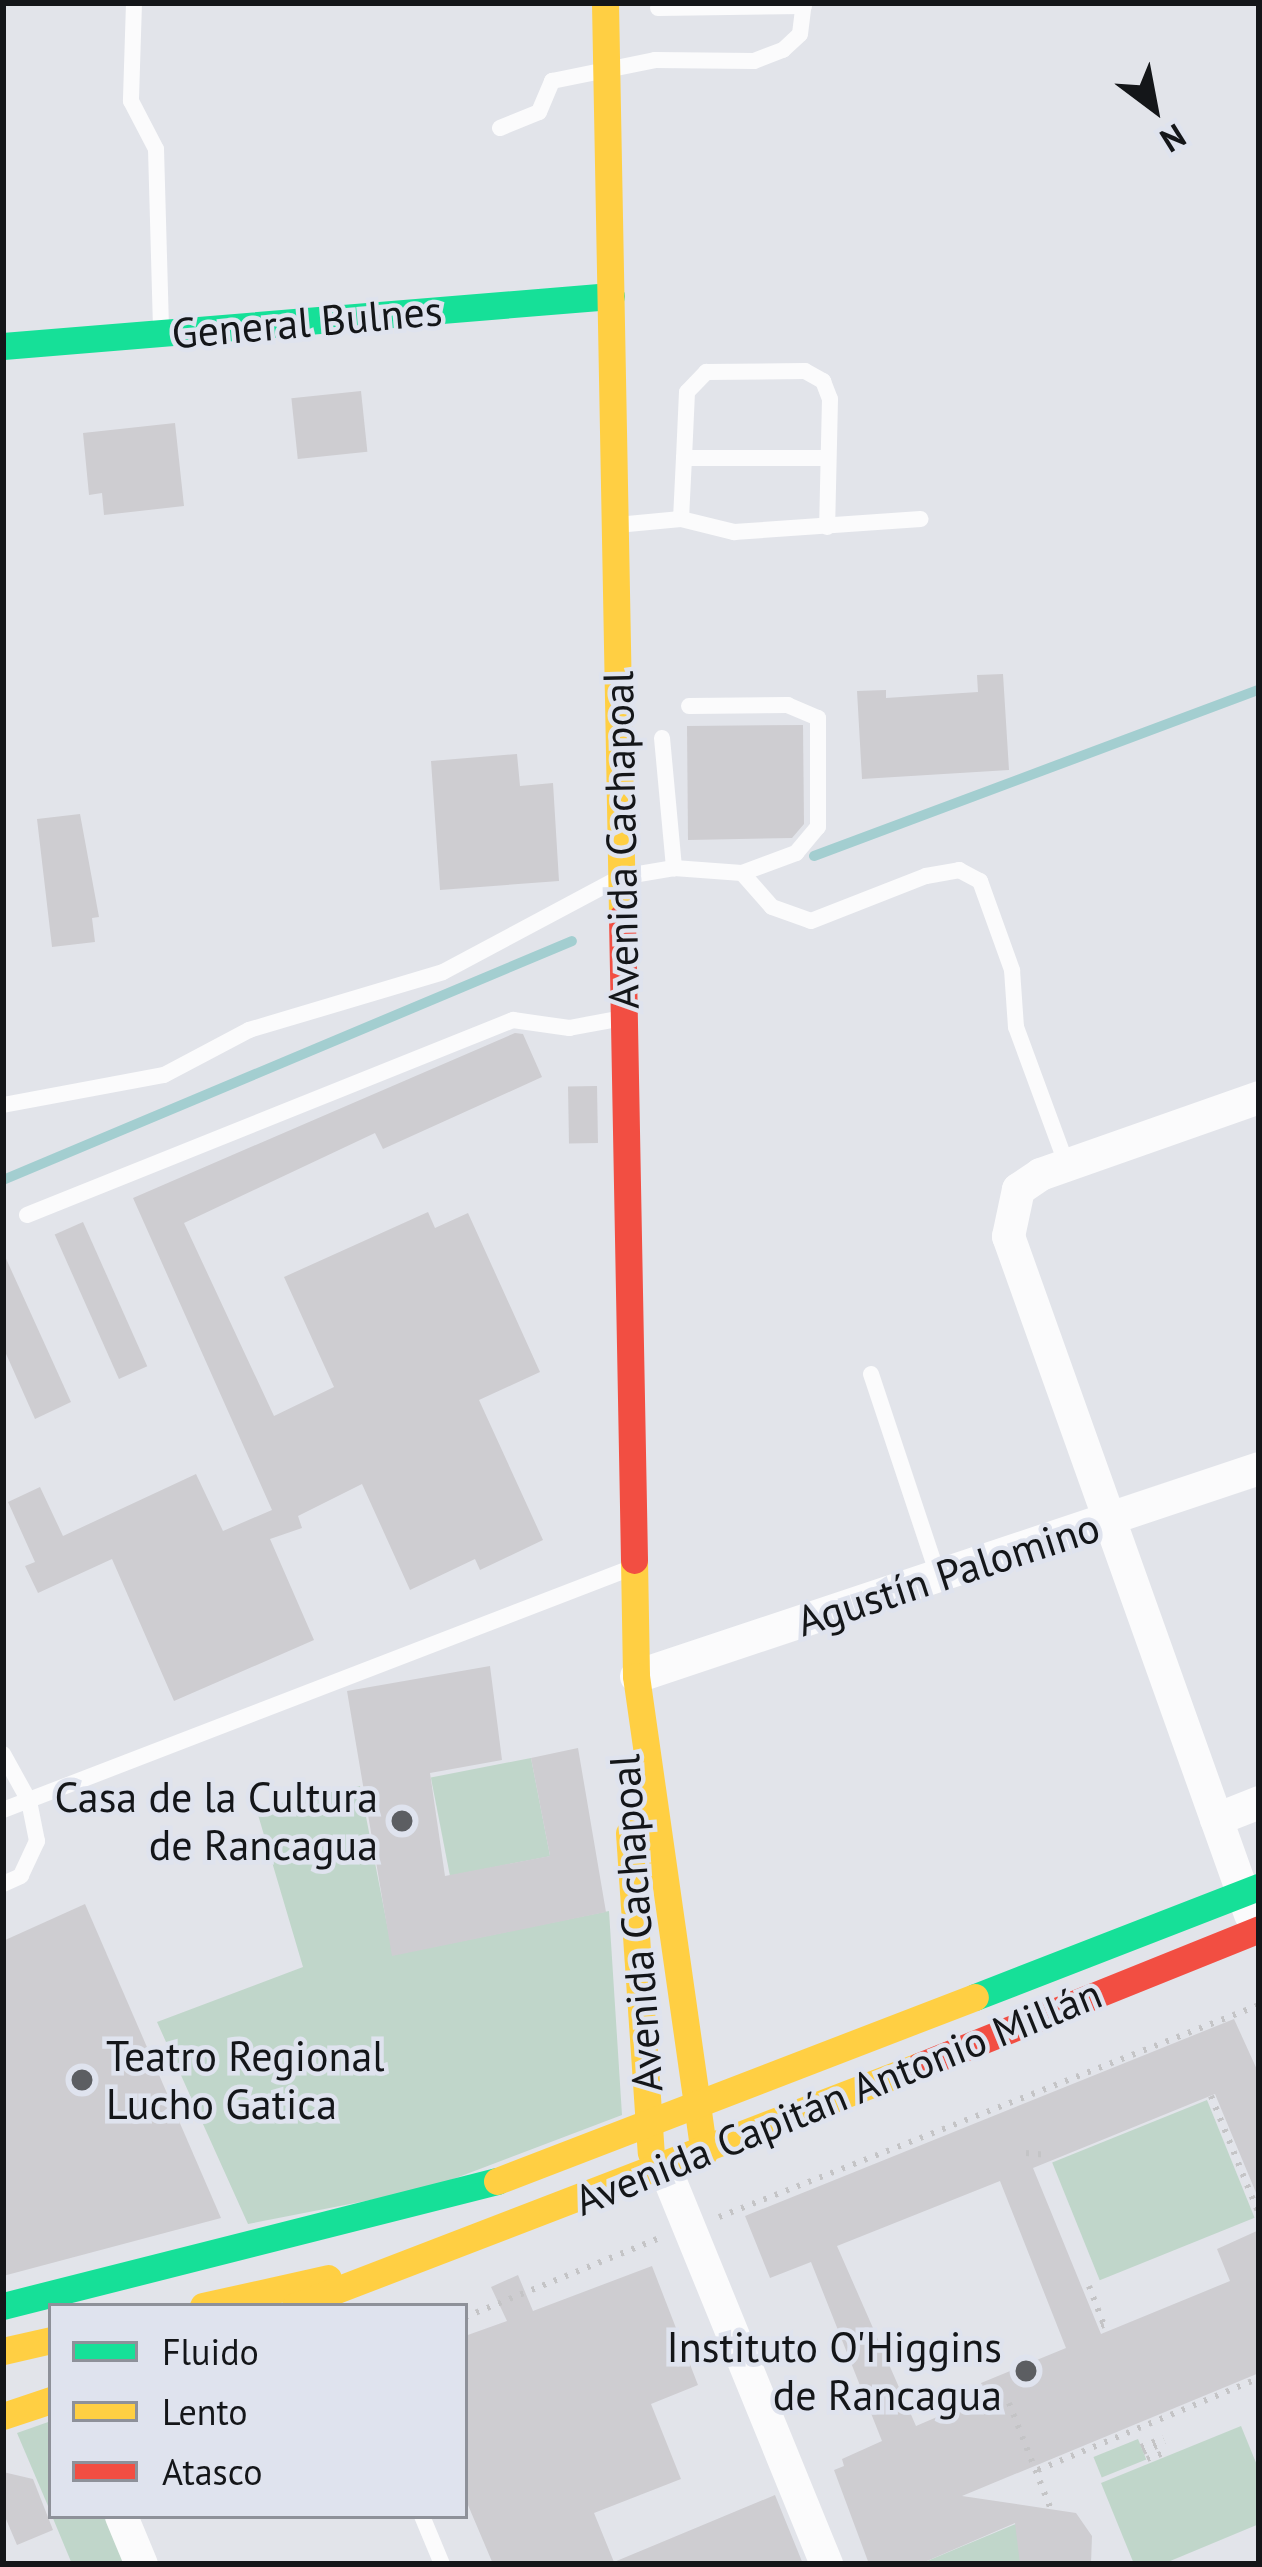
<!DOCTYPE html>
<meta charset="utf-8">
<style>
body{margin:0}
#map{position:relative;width:1262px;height:2567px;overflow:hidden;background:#e2e4ea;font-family:"PT Sans",sans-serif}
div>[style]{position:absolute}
.green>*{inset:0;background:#c0d6ca;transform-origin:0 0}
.stream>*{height:10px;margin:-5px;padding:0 5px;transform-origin:5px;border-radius:5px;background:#a3ced0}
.building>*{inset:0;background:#cecdd1;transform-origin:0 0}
.path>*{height:6px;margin-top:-3px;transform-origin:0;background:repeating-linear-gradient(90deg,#c4c4c6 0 3px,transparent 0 12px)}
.lane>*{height:16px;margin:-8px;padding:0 8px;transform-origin:8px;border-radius:8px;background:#fbfbfc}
.street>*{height:33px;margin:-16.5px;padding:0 16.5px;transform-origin:16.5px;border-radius:16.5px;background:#fbfbfc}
.fast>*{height:27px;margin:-13.5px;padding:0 13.5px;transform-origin:13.5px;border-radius:13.5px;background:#16e098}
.slow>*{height:27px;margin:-13.5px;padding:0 13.5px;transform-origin:13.5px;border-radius:13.5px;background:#ffcf43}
.jam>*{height:27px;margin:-13.5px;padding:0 13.5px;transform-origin:13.5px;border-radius:13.5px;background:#f24e42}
.dots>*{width:33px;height:33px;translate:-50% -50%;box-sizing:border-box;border:6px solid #dfe3ee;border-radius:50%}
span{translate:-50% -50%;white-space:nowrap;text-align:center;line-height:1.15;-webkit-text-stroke:9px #dfe3ee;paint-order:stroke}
.street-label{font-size:42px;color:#141619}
.poi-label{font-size:42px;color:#141619}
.right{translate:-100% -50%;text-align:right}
.left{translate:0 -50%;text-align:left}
.frame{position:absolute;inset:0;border:6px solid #141619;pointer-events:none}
.legend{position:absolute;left:48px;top:2303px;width:420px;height:216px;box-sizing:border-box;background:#dfe3ee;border:3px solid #8e9199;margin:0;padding:15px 21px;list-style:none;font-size:36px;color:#141619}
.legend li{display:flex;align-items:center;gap:24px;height:60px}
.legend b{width:60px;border:3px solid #8e9199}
.north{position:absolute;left:1094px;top:48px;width:120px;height:120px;-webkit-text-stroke:9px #dfe3ee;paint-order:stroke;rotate:148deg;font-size:33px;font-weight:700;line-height:48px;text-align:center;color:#141619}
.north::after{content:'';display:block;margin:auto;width:42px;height:54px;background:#141619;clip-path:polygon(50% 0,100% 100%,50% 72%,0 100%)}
</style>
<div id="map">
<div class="green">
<i style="left:531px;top:1758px;width:100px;height:102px;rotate:79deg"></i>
<i style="clip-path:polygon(360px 1786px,393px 1955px,609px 1911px,622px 2115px,427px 2189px,248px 2224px,157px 2022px,303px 1967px,256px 1808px)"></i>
<i style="left:1207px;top:2100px;width:127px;height:167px;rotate:68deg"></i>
<i style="clip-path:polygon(51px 2421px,51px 2513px,17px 2433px)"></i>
<i style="clip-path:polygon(1241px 2426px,1259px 2470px,1259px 2524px,1163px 2564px,1134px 2564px,1101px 2483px)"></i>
<i style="left:1138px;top:2439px;width:22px;height:48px;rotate:68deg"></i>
<i style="clip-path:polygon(52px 2516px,107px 2516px,127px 2564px,72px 2564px)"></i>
<i style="clip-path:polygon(1025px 2520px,1024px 2564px,920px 2564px)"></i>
</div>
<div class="stream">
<i style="left:814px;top:856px;width:475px;rotate:-20.5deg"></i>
<i style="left:3px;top:1180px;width:617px;rotate:-22.78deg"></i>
</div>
<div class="building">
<i style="left:361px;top:391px;width:61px;height:70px;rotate:84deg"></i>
<i style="clip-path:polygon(175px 423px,184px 506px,104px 515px,102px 493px,89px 495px,83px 433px)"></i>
<i style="clip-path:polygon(1003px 674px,1009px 770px,862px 779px,857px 691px,886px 690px,886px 698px,978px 692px,977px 675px)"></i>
<i style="clip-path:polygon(803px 725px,804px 824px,792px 838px,688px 840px,687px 726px)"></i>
<i style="clip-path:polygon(517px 754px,520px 786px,553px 783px,559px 881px,440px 890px,431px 761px)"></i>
<i style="clip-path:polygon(80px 814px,99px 917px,92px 918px,95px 942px,52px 947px,37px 819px)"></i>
<i style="clip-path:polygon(515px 1033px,523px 1034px,542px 1077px,383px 1149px,375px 1133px,184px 1223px,274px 1416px,334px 1387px,284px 1277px,428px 1212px,435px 1228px,468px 1213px,540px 1372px,479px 1400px,543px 1540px,480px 1570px,475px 1559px,410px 1590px,362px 1484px,298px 1516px,302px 1528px,270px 1539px,314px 1640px,174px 1701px,112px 1559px,38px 1593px,25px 1566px,35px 1562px,8px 1502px,40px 1487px,63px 1536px,196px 1474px,223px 1531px,272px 1510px,133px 1198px)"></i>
<i style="left:597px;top:1086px;width:57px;height:29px;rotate:89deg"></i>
<i style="left:83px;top:1222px;width:158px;height:31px;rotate:66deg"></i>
<i style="clip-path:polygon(3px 1252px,71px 1402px,35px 1419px,3px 1347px)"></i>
<i style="clip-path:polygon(490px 1666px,502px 1760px,430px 1773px,445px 1876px,550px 1856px,531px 1758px,578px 1748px,606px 1912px,392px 1956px,347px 1691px)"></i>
<i style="clip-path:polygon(85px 1904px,221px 2218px,3px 2276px,3px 1941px)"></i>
<i style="clip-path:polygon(evenodd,1234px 2019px,1259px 2074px,1259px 2200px,1215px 2094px,1033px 2168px,1101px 2334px,1230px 2281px,1217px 2249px,1259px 2230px,1259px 2373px,962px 2496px,1076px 2513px,1092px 2536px,1091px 2564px,1020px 2564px,1015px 2523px,920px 2564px,869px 2564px,834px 2470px,844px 2466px,842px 2459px,882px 2441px,811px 2262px,770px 2278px,745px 2216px,1234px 2019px,1000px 2181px,1066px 2348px,981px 2383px,986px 2396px,916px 2426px,837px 2246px,1000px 2181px)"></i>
<i style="clip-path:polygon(652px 2266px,698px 2385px,651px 2404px,681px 2479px,594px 2513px,614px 2562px,775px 2495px,803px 2564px,493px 2564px,465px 2498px,465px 2336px,507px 2321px,491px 2287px,518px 2275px,533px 2311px)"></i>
<i style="clip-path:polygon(3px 2472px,33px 2479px,53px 2530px,17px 2545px,3px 2512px)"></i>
</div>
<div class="path">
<i style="left:1211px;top:2096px;width:127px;rotate:67.9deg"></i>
<i style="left:1026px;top:2153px;width:22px;rotate:5deg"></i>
<i style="left:719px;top:2217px;width:580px;rotate:-21.43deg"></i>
<i style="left:1089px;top:2286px;width:42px;rotate:69deg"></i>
<i style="left:1104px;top:2325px;width:6px;rotate:162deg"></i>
<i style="left:465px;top:2317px;width:213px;rotate:-22.1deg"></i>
<i style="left:1009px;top:2403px;width:112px;rotate:68.5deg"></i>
<i style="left:1141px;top:2447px;width:24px;rotate:-22deg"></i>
<i style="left:1143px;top:2452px;width:24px;rotate:-24deg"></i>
<i style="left:1147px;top:2459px;width:23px;rotate:-20deg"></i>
<i style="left:1038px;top:2470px;width:239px;rotate:-22.6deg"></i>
</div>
<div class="lane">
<i style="left:134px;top:3px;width:98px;rotate:91.8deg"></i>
<i style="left:131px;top:101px;width:54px;rotate:62.5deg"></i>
<i style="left:156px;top:149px;width:182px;rotate:88.4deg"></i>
<i style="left:658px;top:8px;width:146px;rotate:-0.8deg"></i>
<i style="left:500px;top:128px;width:42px;rotate:-22.3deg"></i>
<i style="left:539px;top:112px;width:34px;rotate:-67deg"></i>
<i style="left:552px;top:81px;width:105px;rotate:-11.5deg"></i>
<i style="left:655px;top:60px;width:99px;rotate:0.6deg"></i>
<i style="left:754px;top:61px;width:31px;rotate:-21deg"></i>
<i style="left:783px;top:50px;width:23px;rotate:-43deg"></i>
<i style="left:800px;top:34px;width:31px;rotate:-83deg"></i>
<i style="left:827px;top:458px;width:143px;rotate:180deg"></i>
<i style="left:684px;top:458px;width:66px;rotate:-87.4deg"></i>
<i style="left:687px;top:392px;width:28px;rotate:-46deg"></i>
<i style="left:706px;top:372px;width:99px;rotate:-0.6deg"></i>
<i style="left:805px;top:371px;width:21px;rotate:29deg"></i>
<i style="left:823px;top:381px;width:19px;rotate:69deg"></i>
<i style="left:830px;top:399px;width:128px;rotate:91.3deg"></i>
<i style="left:681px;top:519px;width:61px;rotate:-87.2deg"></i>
<i style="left:617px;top:525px;width:64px;rotate:-5.4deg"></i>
<i style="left:681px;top:519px;width:55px;rotate:13.8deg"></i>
<i style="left:734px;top:532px;width:187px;rotate:-4deg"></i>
<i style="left:662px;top:738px;width:131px;rotate:84.7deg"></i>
<i style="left:742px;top:873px;width:45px;rotate:48.6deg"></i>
<i style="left:772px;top:907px;width:41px;rotate:19.7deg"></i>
<i style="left:811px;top:921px;width:123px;rotate:-21.4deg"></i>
<i style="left:926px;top:876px;width:34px;rotate:-10deg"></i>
<i style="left:959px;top:870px;width:24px;rotate:28deg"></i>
<i style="left:980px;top:881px;width:95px;rotate:70.2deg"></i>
<i style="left:1012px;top:970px;width:57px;rotate:86deg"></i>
<i style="left:1016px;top:1027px;width:142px;rotate:69.8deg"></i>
<i style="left:3px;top:1105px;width:164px;rotate:-10.6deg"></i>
<i style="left:164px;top:1075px;width:96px;rotate:-27.9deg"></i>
<i style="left:249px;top:1030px;width:202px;rotate:-16.6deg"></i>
<i style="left:443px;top:972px;width:202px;rotate:-28.1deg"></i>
<i style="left:621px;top:877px;width:54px;rotate:-9.6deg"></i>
<i style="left:674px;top:868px;width:68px;rotate:4.2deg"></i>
<i style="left:742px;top:873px;width:58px;rotate:-20.3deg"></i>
<i style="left:796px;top:853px;width:34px;rotate:-50deg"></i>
<i style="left:818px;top:827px;width:109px;rotate:-90deg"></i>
<i style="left:818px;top:718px;width:33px;rotate:-157deg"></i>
<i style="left:788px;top:705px;width:99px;rotate:179.4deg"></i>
<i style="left:27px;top:1215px;width:524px;rotate:-21.86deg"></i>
<i style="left:513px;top:1020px;width:57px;rotate:8.1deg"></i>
<i style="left:569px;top:1028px;width:50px;rotate:-10.4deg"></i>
<i style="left:871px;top:1374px;width:215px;rotate:71.6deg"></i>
<i style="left:3px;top:1754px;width:54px;rotate:61deg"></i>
<i style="left:29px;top:1801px;width:41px;rotate:78.7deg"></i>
<i style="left:37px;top:1841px;width:38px;rotate:115deg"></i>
<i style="left:21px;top:1876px;width:20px;rotate:156deg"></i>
<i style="left:3px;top:1810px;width:673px;rotate:-21.07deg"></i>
<i style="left:422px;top:2516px;width:52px;rotate:67.4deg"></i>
</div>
<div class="street">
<i style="left:636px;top:1676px;width:657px;rotate:-18.46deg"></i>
<i style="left:1216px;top:1819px;width:46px;rotate:-21.6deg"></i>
<i style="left:1250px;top:1914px;width:720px;rotate:-109.64deg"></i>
<i style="left:1008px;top:1236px;width:48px;rotate:-78deg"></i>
<i style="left:1018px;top:1189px;width:27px;rotate:-34deg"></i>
<i style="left:1040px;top:1174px;width:232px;rotate:-19.4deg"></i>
<i style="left:665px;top:2169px;width:427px;rotate:67.8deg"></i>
<i style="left:121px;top:2516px;width:52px;rotate:67.4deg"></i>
</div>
<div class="fast">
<i style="left:3px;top:346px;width:610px;rotate:-4.7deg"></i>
<i style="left:975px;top:1997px;width:305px;rotate:-21.2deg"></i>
<i style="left:3px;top:2306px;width:510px;rotate:-14.2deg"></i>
</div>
<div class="slow">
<i style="left:605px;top:3px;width:914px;rotate:88.93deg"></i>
<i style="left:634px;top:1560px;width:116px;rotate:89deg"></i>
<i style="left:636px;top:1676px;width:482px;rotate:81.9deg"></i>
<i style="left:629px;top:1833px;width:320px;rotate:86.1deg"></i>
<i style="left:497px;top:2181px;width:512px;rotate:-21.05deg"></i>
<i style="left:203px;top:2306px;width:128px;rotate:-12.6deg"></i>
<i style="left:295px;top:2306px;width:669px;rotate:-21.04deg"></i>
<i style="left:3px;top:2351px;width:49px;rotate:-12.9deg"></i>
<i style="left:3px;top:2416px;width:51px;rotate:-18.4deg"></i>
</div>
<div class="jam">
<i style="left:622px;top:917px;width:643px;rotate:88.93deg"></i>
<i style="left:919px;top:2066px;width:367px;rotate:-21.9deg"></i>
</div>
<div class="dots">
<i style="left:402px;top:1821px;background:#5c5e62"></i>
<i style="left:82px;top:2080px;background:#5c5e62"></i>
<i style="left:1026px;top:2371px;background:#5c5e62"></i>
</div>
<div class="street-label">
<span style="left:307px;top:322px;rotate:-5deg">General Bulnes</span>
<span style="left:621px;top:840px;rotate:-91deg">Avenida Cachapoal</span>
<span style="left:948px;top:1574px;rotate:-18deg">Agustín Palomino</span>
<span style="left:636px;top:1923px;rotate:-94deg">Avenida Cachapoal</span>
<span style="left:838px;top:2097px;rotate:-22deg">Avenida Capitán Antonio Millán</span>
</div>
<div class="poi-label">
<span class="right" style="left:378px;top:1821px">Casa de la Cultura<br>de Rancagua</span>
<span class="left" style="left:106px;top:2080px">Teatro Regional<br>Lucho Gatica</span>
<span class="right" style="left:1002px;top:2371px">Instituto O'Higgins<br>de Rancagua</span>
</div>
<div class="frame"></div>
<ul class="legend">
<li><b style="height:15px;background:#16e098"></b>Fluido</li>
<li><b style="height:15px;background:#ffcf43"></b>Lento</li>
<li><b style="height:15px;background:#f24e42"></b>Atasco</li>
</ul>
<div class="north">N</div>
</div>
